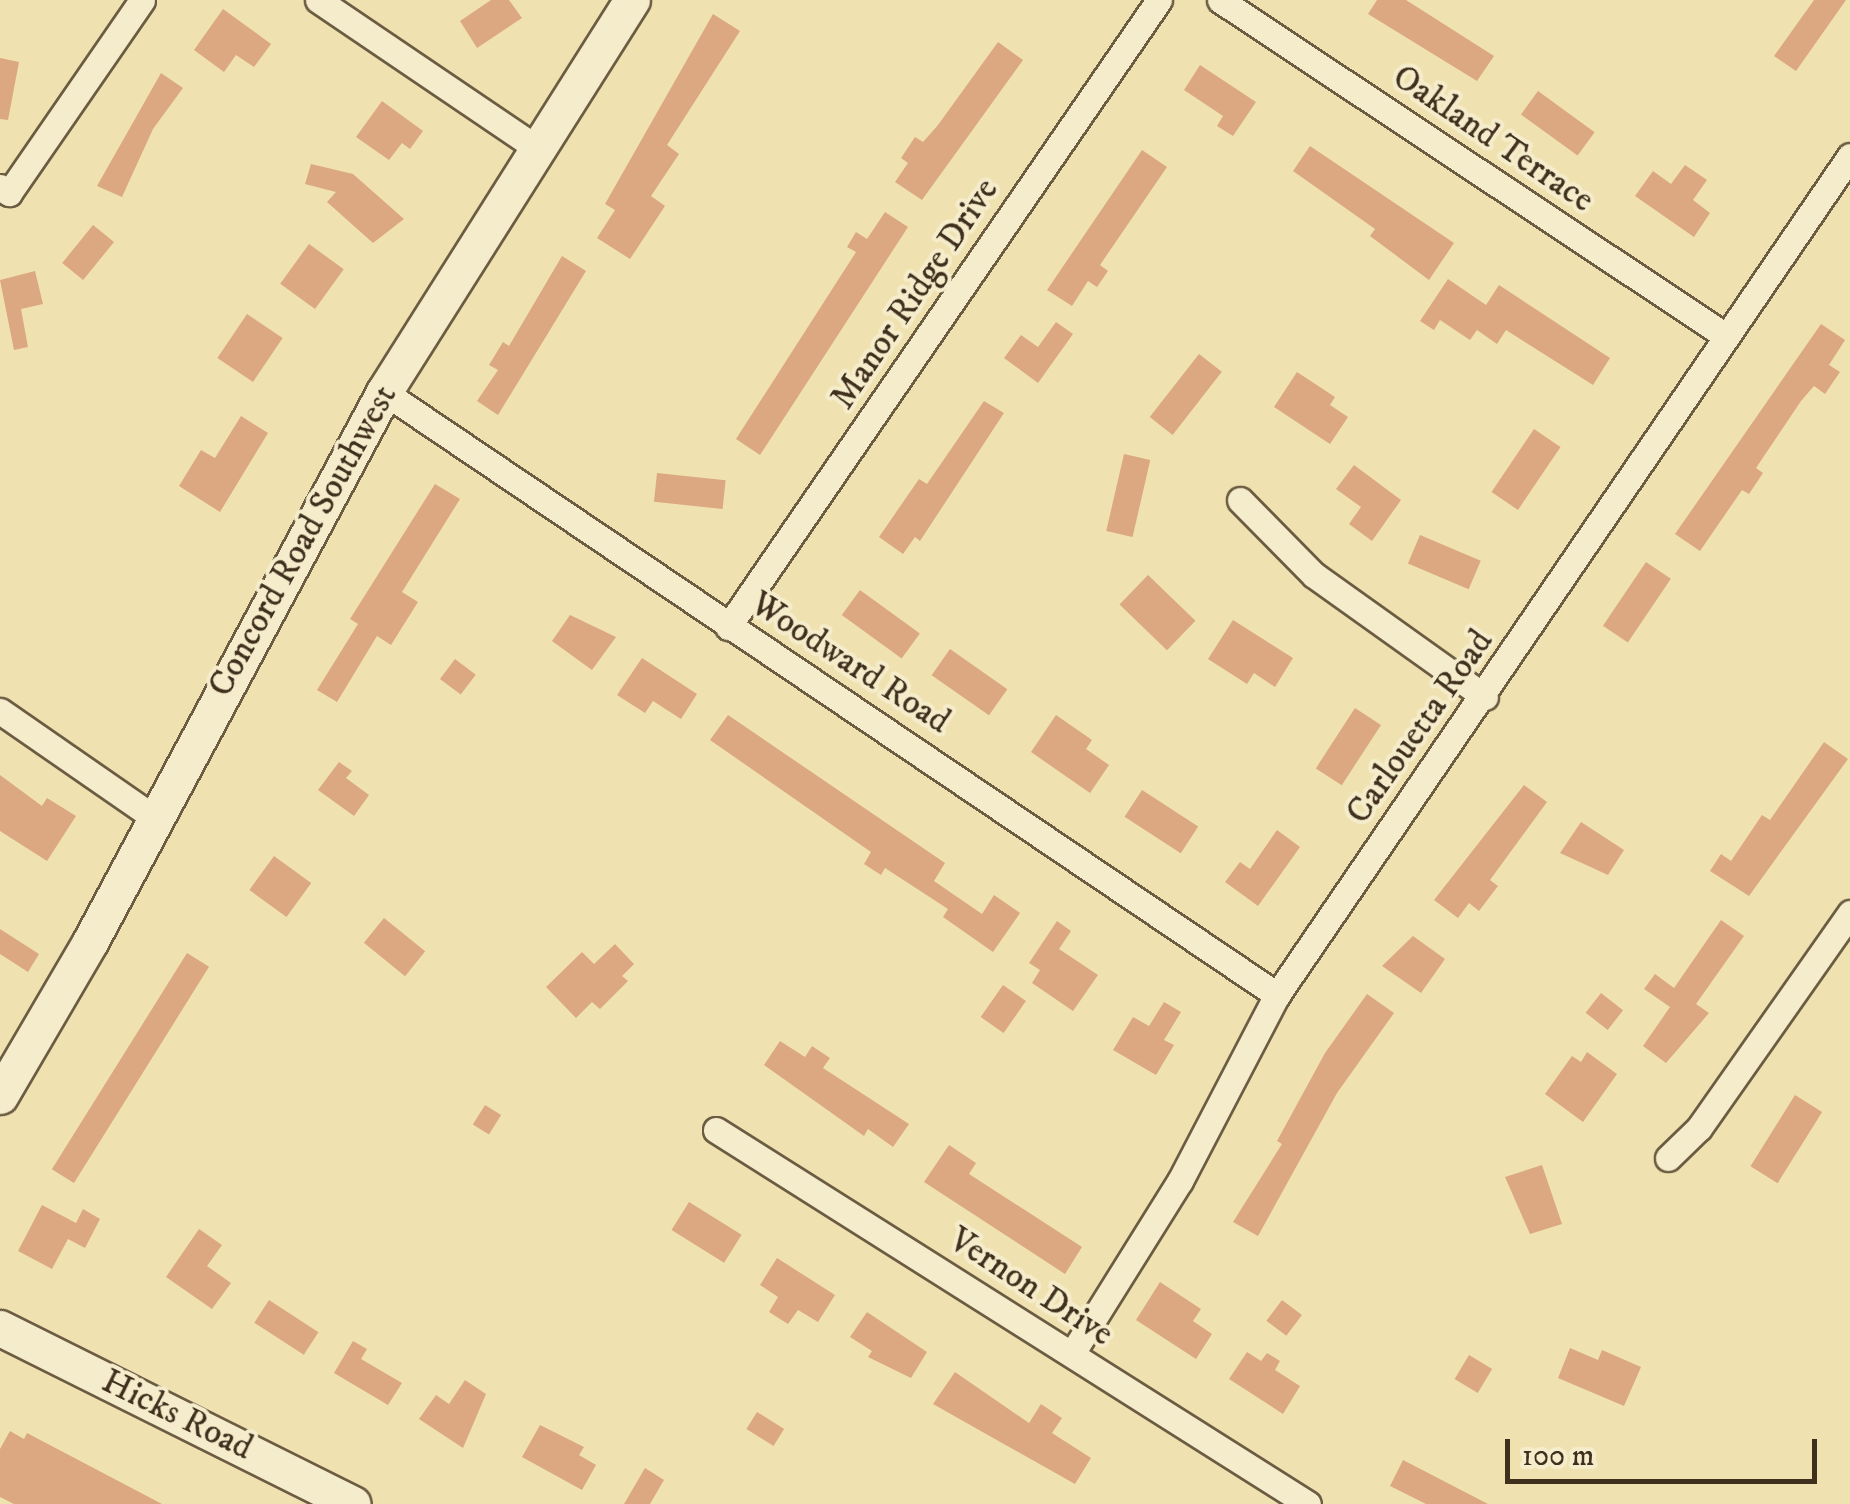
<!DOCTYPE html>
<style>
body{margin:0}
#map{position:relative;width:1850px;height:1504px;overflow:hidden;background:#f0e2b0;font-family:"IM FELL DW Pica",serif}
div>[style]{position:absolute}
.building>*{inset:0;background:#dba881;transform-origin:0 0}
.roads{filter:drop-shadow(2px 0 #6b5c42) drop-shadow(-2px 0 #6b5c42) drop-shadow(0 2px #6b5c42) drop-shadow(0 -2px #6b5c42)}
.street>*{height:25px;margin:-12.5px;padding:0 12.5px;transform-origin:12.5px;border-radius:12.5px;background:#f5eccc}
.secondary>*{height:35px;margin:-17.5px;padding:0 17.5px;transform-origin:17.5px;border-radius:17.5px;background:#f5eccc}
span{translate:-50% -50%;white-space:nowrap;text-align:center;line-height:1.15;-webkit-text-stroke:8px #f5eccc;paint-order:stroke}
.street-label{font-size:35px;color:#3f2f1d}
.scale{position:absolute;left:1505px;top:1439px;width:312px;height:45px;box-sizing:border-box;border:5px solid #3f2f1d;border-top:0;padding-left:12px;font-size:30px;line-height:35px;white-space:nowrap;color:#3f2f1d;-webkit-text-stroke:8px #f5eccc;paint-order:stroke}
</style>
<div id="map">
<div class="building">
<i style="clip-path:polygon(491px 0,509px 0,522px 18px,477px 48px,460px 21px)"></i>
<i style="clip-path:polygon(1377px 0,1406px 0,1494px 56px,1477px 81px,1368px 14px)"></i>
<i style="clip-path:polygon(1814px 0,1846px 0,1796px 71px,1774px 56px)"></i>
<i style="clip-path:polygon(223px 9px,271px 44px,254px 67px,236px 55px,224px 72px,194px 50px)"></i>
<i style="clip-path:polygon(713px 14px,740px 31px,667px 145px,679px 154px,651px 196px,665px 206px,630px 259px,597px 238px,615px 210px,605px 204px)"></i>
<i style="clip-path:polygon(998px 42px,1023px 60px,922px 200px,895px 182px,908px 163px,901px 158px,915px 137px,923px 142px,938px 125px)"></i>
<i style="clip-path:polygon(0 58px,19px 62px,8px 120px,0 119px)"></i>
<i style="clip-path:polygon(1200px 65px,1256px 102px,1233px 136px,1217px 126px,1223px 116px,1184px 90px)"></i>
<i style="clip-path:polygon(161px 73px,183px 88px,153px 129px,122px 197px,97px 186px)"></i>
<i style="left:1538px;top:91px;width:70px;height:29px;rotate:36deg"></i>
<i style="clip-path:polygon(382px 101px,423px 131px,410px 149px,402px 143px,389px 160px,356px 137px)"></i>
<i style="clip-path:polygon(1310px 146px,1454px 243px,1429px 280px,1370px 236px,1375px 229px,1293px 171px)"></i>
<i style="clip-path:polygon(1142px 150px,1167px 167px,1100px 265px,1108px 271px,1097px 287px,1088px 281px,1072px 306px,1047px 290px)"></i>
<i style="clip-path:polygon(311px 164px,353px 174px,404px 219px,373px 243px,327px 202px,336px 192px,305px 184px)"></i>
<i style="clip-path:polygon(1685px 165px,1707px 180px,1693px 200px,1710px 213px,1694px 237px,1635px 196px,1653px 171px,1671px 184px)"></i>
<i style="clip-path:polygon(885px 212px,908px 227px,760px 455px,736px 439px,856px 252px,847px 247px,856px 232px,867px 239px)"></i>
<i style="left:93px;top:225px;width:27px;height:49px;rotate:39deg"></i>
<i style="left:309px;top:244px;width:43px;height:49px;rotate:36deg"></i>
<i style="clip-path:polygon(562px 256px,586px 271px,498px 415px,477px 401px,498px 370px,489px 365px,503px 342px,509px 346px)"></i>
<i style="clip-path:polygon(35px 271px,43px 304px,21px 309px,28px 347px,14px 350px,0 280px)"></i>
<i style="clip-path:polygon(1448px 279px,1486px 305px,1499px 285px,1610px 358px,1593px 385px,1506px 330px,1497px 344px,1477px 330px,1470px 340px,1440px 320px,1434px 330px,1420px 321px)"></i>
<i style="left:247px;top:314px;width:43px;height:53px;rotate:34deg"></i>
<i style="clip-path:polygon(1056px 322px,1073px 334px,1038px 383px,1004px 358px,1021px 335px,1038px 347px)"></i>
<i style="clip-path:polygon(1821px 324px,1845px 340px,1829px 365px,1840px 372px,1825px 394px,1814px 386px,1801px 401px,1756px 468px,1763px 473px,1749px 494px,1742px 490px,1700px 551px,1675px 534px)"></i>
<i style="left:1199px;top:354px;width:29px;height:80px;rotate:38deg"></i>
<i style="clip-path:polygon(1297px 372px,1335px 397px,1330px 405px,1348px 417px,1330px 444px,1274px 407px)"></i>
<i style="clip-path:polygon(984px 401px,1004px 413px,920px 541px,915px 537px,903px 554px,879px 537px,919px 479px,927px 484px)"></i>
<i style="clip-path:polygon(241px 416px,268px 433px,220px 512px,179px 486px,201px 450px,215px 458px)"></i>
<i style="left:1534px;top:429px;width:32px;height:76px;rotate:34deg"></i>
<i style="left:1124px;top:454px;width:27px;height:79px;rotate:13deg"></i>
<i style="clip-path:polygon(1354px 465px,1401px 500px,1372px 541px,1349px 524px,1361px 507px,1336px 489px)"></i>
<i style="left:657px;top:473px;width:69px;height:29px;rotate:6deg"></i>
<i style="clip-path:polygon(435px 484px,460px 499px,402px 592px,418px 602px,391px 645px,377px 636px,337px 702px,317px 690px,358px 624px,350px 619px)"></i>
<i style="left:1420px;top:535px;width:66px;height:31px;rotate:23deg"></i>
<i style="left:1646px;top:562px;width:30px;height:77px;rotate:34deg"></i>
<i style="left:1148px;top:575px;width:66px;height:41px;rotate:44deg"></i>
<i style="left:860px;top:590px;width:74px;height:31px;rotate:36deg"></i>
<i style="clip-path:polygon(570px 615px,616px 637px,592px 670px,552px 641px)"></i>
<i style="clip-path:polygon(1233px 620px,1293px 658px,1275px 687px,1254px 673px,1247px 684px,1208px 659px)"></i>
<i style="left:950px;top:649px;width:70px;height:32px;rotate:35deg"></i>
<i style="clip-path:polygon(642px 658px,697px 694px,681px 719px,653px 701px,645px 713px,617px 695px)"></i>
<i style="left:455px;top:659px;width:26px;height:25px;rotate:37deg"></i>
<i style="left:1355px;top:708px;width:31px;height:72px;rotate:33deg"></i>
<i style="clip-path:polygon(728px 715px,945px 863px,934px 881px,982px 914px,994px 895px,1020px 913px,993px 952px,943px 917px,948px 909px,885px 868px,881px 875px,864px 864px,871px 852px,710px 740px)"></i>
<i style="clip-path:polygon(1056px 715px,1092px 740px,1086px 749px,1109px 765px,1090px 793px,1031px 752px)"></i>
<i style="clip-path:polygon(1824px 742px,1848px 759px,1749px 896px,1710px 871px,1721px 854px,1731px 861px,1762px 815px,1770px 820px)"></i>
<i style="clip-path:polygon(339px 762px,352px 771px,346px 778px,369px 795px,354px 816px,318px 790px)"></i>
<i style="clip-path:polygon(0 775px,42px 806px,47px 798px,76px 816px,47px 861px,0 831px)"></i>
<i style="clip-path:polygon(1524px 785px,1547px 802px,1490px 880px,1498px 886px,1479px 911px,1469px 903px,1458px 918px,1434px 900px)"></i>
<i style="left:1142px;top:790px;width:67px;height:32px;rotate:33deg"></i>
<i style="clip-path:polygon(1581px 822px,1624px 850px,1608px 875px,1560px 853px)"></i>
<i style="clip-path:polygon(1277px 830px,1300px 847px,1258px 906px,1225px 882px,1240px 862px,1250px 869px)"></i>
<i style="left:274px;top:856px;width:46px;height:42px;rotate:36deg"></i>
<i style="left:384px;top:918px;width:53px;height:32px;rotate:39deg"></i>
<i style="clip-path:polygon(1721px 920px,1744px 936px,1696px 1004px,1709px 1013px,1666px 1063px,1643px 1046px,1670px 1007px,1644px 989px,1655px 974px,1674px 988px)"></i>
<i style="clip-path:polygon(1057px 921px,1071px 931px,1059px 949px,1098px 975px,1073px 1011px,1032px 983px,1040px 970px,1029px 963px)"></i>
<i style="clip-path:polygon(0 929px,39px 954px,28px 972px,0 954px)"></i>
<i style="clip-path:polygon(1413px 936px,1445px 959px,1421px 993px,1382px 966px)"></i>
<i style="clip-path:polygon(615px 944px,634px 964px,622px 976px,628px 981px,600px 1009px,592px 1002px,576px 1018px,546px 987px,582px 952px,594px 964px)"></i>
<i style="left:187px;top:953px;width:26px;height:255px;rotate:32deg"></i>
<i style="left:1003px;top:985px;width:28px;height:39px;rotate:35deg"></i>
<i style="left:1601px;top:993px;width:28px;height:25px;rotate:38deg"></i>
<i style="clip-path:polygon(1367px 994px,1394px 1013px,1337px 1093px,1258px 1236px,1233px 1222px,1282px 1144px,1277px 1141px,1325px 1053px)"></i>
<i style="clip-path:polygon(1164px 1002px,1181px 1012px,1164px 1040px,1174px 1045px,1156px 1075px,1113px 1050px,1133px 1017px,1149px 1026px)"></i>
<i style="clip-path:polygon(780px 1041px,805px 1057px,812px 1046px,830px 1058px,823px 1068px,909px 1124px,893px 1147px,868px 1129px,864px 1136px,764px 1065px)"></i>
<i style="clip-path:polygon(1587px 1052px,1617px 1074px,1583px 1122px,1545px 1094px,1572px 1056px,1581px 1062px)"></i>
<i style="left:1795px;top:1095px;width:32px;height:84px;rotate:32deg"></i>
<i style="left:485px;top:1105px;width:19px;height:23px;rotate:32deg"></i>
<i style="clip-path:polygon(949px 1145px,976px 1163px,969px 1174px,1082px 1247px,1065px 1274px,924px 1182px)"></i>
<i style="clip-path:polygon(1542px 1165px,1562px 1224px,1530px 1234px,1505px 1177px)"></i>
<i style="left:689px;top:1202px;width:62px;height:33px;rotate:32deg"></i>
<i style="clip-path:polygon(42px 1205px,76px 1223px,83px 1209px,100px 1219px,85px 1248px,68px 1239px,52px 1269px,18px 1251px)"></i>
<i style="clip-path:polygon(199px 1229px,222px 1245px,207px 1266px,231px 1283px,212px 1309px,166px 1277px)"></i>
<i style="clip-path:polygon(777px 1258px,835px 1295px,818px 1322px,798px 1310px,788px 1324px,769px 1312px,778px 1297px,760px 1285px)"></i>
<i style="clip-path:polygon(1160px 1282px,1201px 1309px,1193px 1321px,1212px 1334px,1196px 1359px,1136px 1320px)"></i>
<i style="left:269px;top:1300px;width:59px;height:27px;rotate:33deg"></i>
<i style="left:1282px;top:1300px;width:25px;height:26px;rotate:37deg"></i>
<i style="clip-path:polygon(867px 1312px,927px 1352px,911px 1378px,868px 1357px,872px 1351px,850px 1337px)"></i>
<i style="clip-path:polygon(353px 1341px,367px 1349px,361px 1359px,402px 1383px,388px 1405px,334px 1373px)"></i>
<i style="clip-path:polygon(1570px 1348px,1598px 1360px,1602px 1350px,1641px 1367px,1624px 1406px,1558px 1378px)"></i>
<i style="clip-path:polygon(1247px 1352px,1261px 1361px,1267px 1353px,1280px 1361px,1275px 1370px,1300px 1386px,1283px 1414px,1229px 1379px)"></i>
<i style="left:1469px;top:1355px;width:27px;height:28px;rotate:31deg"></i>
<i style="clip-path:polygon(955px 1372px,1029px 1423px,1041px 1404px,1062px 1418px,1052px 1433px,1091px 1458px,1075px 1484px,933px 1404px)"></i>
<i style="clip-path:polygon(465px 1380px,486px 1394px,463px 1448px,419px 1419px,436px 1395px,449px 1404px)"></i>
<i style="left:757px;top:1412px;width:32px;height:20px;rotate:32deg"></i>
<i style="clip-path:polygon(540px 1425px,584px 1447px,579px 1455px,596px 1465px,582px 1490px,522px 1457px)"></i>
<i style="clip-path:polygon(10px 1431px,24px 1439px,27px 1433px,162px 1504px,14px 1504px,0 1497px,0 1449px)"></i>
<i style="clip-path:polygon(1403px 1460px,1488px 1504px,1426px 1504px,1390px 1486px)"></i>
<i style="clip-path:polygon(645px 1468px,664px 1480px,650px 1504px,624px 1504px)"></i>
</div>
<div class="roads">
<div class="street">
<i style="left:318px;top:0;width:262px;rotate:34.1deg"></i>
<i style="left:1220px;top:0;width:607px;rotate:33.59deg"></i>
<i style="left:0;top:187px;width:11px;rotate:34deg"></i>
<i style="left:9px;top:193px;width:234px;rotate:-55.4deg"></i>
<i style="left:384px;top:392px;width:1078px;rotate:34.03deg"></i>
<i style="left:1240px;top:500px;width:105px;rotate:45.4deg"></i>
<i style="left:1314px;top:575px;width:210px;rotate:35.5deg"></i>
<i style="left:728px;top:627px;width:761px;rotate:-55.5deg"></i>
<i style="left:0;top:711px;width:190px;rotate:34.7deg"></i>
<i style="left:716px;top:1130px;width:700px;rotate:32.28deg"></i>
<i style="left:1668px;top:1158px;width:43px;rotate:-44.1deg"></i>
<i style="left:1699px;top:1128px;width:263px;rotate:-54.9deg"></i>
<i style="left:1073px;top:1352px;width:202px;rotate:-58deg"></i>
<i style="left:1180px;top:1181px;width:210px;rotate:-62.5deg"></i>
<i style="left:1277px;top:995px;width:1016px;rotate:-55.67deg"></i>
</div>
<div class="secondary">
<i style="left:0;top:1096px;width:178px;rotate:-59.7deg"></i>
<i style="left:90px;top:942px;width:624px;rotate:-61.87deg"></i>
<i style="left:384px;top:392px;width:464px;rotate:-57.7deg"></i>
<i style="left:0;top:1328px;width:394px;rotate:26.5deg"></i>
</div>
</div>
<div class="street-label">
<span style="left:1493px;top:139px;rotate:34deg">Oakland Terrace</span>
<span style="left:915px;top:294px;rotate:-56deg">Manor Ridge Drive</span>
<span style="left:303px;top:541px;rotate:-61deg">Concord Road Southwest</span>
<span style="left:850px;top:663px;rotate:33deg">Woodward Road</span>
<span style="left:1420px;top:727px;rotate:-55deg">Carlouetta Road</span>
<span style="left:1031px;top:1287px;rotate:33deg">Vernon Drive</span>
<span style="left:177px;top:1415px;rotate:26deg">Hicks Road</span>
</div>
<div class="scale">100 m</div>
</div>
